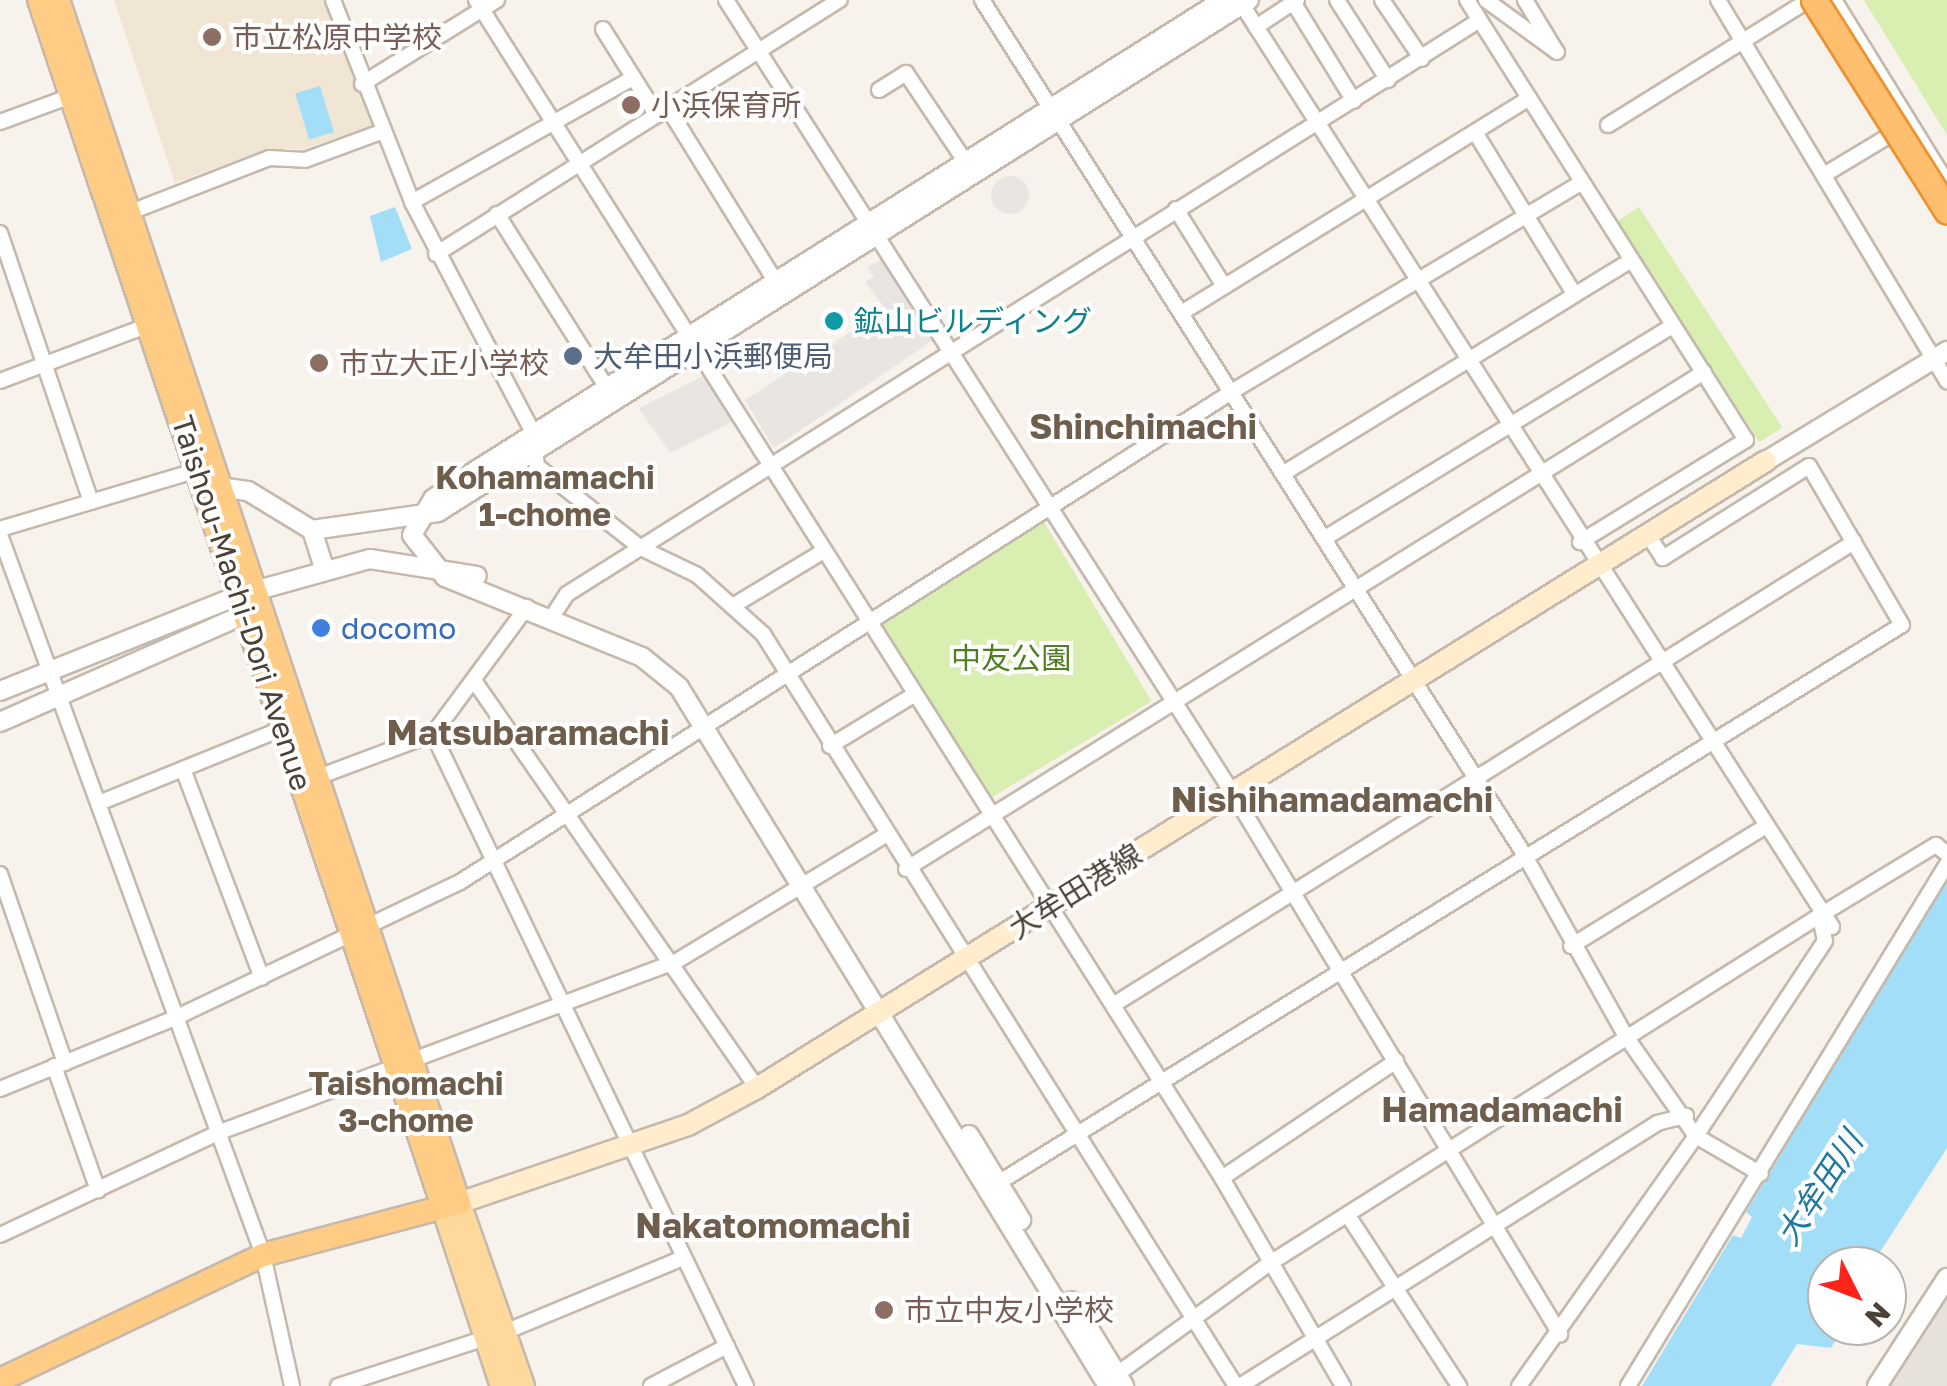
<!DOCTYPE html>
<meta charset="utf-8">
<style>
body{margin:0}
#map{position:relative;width:1947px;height:1386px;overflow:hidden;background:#f7f2eb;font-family:"Golos Text","Noto Sans JP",sans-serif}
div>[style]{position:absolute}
.industrial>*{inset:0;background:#e7e1dc}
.education>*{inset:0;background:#f1e5d4}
.green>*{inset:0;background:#d9eeb1;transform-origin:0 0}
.parking>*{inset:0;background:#e8e5e2}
.round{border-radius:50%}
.water>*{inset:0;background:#a3def8;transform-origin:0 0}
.roads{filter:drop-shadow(2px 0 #c4b9ac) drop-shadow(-2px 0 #c4b9ac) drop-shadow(0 2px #c4b9ac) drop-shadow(0 -2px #c4b9ac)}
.minor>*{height:14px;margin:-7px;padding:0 7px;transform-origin:7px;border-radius:7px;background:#fff}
.tertiary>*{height:18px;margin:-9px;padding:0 9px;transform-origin:9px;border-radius:9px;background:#fff}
.secondary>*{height:20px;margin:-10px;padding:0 10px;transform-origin:10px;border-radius:10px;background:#ffedcd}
.primary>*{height:22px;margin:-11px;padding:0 11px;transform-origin:11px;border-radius:11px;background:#ffd89c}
.trunk>*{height:22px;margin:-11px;padding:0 11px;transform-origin:11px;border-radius:11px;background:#ffcc85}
.bridges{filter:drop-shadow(2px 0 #ed922f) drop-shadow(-2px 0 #ed922f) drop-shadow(0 2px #ed922f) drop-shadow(0 -2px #ed922f)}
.motorway-bridge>*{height:25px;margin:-12.5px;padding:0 12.5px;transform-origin:12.5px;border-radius:12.5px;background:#ffbf6e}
.dots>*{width:28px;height:28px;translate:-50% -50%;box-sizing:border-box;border:5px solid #fff;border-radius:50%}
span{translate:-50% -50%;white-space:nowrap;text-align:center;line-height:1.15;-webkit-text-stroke:8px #fff;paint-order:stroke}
.education-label{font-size:30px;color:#785e54}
.left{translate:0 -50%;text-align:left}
.culture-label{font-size:30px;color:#0d838f}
.service-label{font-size:30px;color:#4e5e75}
.street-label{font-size:30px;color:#4c4237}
.shop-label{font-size:30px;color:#366cbe}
.park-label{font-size:30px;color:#507f22}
.neighbourhood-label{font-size:32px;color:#705e4d;font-weight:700}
.water-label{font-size:32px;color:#2078a1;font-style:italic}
.quarter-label{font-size:35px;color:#705e4d;font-weight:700}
.north{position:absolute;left:1807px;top:1246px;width:100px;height:100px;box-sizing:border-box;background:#fff;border:2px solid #b7b3af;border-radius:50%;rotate:132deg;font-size:28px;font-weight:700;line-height:40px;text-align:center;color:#4c4237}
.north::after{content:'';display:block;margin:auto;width:35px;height:45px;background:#ff231a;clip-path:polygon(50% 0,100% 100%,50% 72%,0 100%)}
</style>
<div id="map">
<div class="industrial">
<i style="clip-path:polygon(1947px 1285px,1947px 1386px,1885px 1386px)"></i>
</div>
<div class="education">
<i style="clip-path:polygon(114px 0,326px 0,372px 126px,304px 149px,267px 149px,175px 183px)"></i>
</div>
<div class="green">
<i style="clip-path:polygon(1864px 0,1947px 0,1947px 135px)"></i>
<i style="left:1639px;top:207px;width:263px;height:27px;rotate:57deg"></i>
<i style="left:1044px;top:522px;width:209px;height:197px;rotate:59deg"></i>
</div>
<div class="parking">
<i class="round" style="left:991px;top:176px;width:38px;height:38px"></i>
<i style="clip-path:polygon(885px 258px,935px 339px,774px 448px,745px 400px,886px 309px,865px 282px,874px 277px,867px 267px)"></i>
<i style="clip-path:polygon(705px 375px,734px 421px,670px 453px,639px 408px)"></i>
</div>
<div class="water">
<i style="left:320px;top:86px;width:48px;height:26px;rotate:73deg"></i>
<i style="clip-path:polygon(395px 207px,412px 249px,381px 262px,370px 216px)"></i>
<i style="clip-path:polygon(1947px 879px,1947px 1148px,1871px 1266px,1827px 1266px,1827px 1326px,1845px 1326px,1831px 1348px,1797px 1344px,1771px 1386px,1642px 1386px,1733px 1235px,1741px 1238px,1752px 1217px,1746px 1212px)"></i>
</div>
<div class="roads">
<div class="minor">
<i style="left:333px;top:0;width:217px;rotate:68.6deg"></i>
<i style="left:412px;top:202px;width:262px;rotate:62.3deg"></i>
<i style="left:534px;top:434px;width:32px;rotate:85deg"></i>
<i style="left:537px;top:466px;width:132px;rotate:38.3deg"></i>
<i style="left:641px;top:548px;width:62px;rotate:25.7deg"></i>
<i style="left:697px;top:575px;width:89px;rotate:41.8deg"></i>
<i style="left:763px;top:634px;width:888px;rotate:57.83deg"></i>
<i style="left:476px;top:0;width:1394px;rotate:57.65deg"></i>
<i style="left:1222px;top:1178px;width:241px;rotate:59.8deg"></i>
<i style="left:726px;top:0;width:940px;rotate:57.43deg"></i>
<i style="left:1232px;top:792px;width:634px;rotate:58.82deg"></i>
<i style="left:982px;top:0;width:1011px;rotate:57.6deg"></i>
<i style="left:1524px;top:854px;width:211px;rotate:60.8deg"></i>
<i style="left:1627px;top:1038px;width:120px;rotate:54.9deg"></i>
<i style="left:1696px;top:1136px;width:75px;rotate:30.3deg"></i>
<i style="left:1239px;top:0;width:1100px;rotate:57.39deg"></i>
<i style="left:1832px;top:927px;width:10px;rotate:-174deg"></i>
<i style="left:1822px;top:926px;width:15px;rotate:79deg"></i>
<i style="left:1825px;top:941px;width:234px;rotate:123.5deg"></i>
<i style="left:1696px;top:1136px;width:306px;rotate:125.3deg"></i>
<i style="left:1337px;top:0;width:95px;rotate:57.5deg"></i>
<i style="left:1382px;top:0;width:71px;rotate:55.9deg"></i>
<i style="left:1467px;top:0;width:521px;rotate:57.62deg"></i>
<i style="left:1746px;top:440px;width:195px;rotate:148.4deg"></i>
<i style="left:1486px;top:0;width:88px;rotate:36.2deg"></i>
<i style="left:1525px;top:0;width:60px;rotate:58.7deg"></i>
<i style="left:1718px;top:0;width:445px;rotate:59deg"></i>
<i style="left:1834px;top:0;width:215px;rotate:58.3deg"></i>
<i style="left:1293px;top:2px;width:116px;rotate:58.4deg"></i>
<i style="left:1256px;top:27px;width:49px;rotate:-33.4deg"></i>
<i style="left:603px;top:29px;width:102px;rotate:57.9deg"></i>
<i style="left:362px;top:84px;width:159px;rotate:-31.9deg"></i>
<i style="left:879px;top:90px;width:32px;rotate:-32deg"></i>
<i style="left:906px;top:73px;width:106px;rotate:56.2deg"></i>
<i style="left:668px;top:108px;width:205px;rotate:58.2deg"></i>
<i style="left:0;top:122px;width:76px;rotate:-20.1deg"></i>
<i style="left:1608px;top:125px;width:237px;rotate:-31.9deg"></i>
<i style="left:1475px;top:132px;width:191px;rotate:58.5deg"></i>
<i style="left:1824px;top:175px;width:91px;rotate:-31.1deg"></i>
<i style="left:412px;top:202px;width:253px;rotate:-29.3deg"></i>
<i style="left:1176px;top:209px;width:91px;rotate:58.1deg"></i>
<i style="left:497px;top:214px;width:206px;rotate:57.7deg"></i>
<i style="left:123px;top:215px;width:157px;rotate:-21.3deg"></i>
<i style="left:269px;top:158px;width:36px;rotate:3deg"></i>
<i style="left:305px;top:160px;width:81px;rotate:-20.2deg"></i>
<i style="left:0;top:233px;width:284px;rotate:71.3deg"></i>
<i style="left:436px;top:254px;width:477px;rotate:-32.2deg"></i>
<i style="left:1183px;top:312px;width:407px;rotate:-31.7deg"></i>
<i style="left:0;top:381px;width:159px;rotate:-20.6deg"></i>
<i style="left:1284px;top:473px;width:406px;rotate:-31.5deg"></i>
<i style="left:0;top:529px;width:207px;rotate:-16.6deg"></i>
<i style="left:0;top:535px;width:767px;rotate:69.93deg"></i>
<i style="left:263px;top:1255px;width:134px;rotate:77.5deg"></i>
<i style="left:1325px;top:538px;width:407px;rotate:-31.4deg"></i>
<i style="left:736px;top:604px;width:100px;rotate:-31.2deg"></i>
<i style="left:552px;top:617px;width:27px;rotate:-57deg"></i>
<i style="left:567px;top:594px;width:1078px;rotate:-32.16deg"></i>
<i style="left:475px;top:682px;width:494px;rotate:55.2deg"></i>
<i style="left:433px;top:734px;width:723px;rotate:64.36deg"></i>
<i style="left:830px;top:746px;width:96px;rotate:-31.4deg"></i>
<i style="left:183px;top:769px;width:223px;rotate:69.3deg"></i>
<i style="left:318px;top:777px;width:123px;rotate:-20.5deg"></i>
<i style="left:433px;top:734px;width:158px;rotate:-53.5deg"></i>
<i style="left:99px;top:803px;width:205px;rotate:-22.1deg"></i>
<i style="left:906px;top:869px;width:940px;rotate:-31.91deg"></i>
<i style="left:0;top:874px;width:200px;rotate:71deg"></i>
<i style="left:1571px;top:946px;width:229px;rotate:-31.6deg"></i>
<i style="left:1113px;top:1005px;width:874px;rotate:-32deg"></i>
<i style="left:54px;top:1066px;width:132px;rotate:70.5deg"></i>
<i style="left:0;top:1089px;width:191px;rotate:-22.1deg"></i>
<i style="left:177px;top:1017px;width:314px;rotate:-25.5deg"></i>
<i style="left:460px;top:882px;width:916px;rotate:-32.42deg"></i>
<i style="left:1233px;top:391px;width:405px;rotate:-30.9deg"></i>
<i style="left:1222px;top:1178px;width:210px;rotate:-33.9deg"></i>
<i style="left:998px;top:1183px;width:1062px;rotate:-31.69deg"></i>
<i style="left:1902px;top:625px;width:184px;rotate:-120.3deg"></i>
<i style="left:1809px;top:466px;width:173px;rotate:147.8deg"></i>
<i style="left:1663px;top:558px;width:30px;rotate:-123deg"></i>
<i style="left:1349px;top:1217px;width:202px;rotate:56.9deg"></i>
<i style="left:0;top:1235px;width:243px;rotate:-25.1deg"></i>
<i style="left:220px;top:1132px;width:488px;rotate:-20.5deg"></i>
<i style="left:677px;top:961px;width:244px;rotate:-31.1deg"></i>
<i style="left:505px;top:1332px;width:193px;rotate:-22.6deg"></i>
<i style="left:1109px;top:1380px;width:195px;rotate:-36deg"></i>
<i style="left:1267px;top:1265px;width:653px;rotate:-32.3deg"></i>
<i style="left:1819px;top:916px;width:137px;rotate:-31.3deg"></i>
<i style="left:1936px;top:845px;width:14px;rotate:39deg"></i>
<i style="left:338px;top:1386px;width:156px;rotate:-18deg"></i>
<i style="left:651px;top:1386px;width:86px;rotate:-27.8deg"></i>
<i style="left:1240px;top:1386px;width:493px;rotate:-32.2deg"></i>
<i style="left:1657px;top:1123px;width:30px;rotate:-14deg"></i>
<i style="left:1628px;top:1386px;width:612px;rotate:-58.57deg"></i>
</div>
<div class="tertiary">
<i style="left:1766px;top:461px;width:212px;rotate:-31.3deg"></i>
<i style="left:212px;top:486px;width:36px;rotate:8deg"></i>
<i style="left:248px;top:491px;width:75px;rotate:31.4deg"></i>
<i style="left:312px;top:530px;width:127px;rotate:-8.1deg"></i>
<i style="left:438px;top:512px;width:959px;rotate:-32.27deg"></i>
<i style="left:312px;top:530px;width:43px;rotate:72.4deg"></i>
<i style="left:0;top:691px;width:258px;rotate:-21.8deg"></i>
<i style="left:240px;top:595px;width:135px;rotate:-15.5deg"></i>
<i style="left:370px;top:559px;width:108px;rotate:9deg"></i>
<i style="left:0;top:722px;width:275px;rotate:-23.8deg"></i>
<i style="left:969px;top:1135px;width:100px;rotate:58.5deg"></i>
<i style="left:1072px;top:1301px;width:100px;rotate:58.5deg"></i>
<i style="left:1108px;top:1386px;width:820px;rotate:-121.54deg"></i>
<i style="left:679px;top:687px;width:48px;rotate:-141deg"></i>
<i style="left:642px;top:657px;width:213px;rotate:-157.9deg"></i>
<i style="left:445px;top:577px;width:53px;rotate:-128.2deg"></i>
<i style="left:412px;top:535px;width:42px;rotate:-59.7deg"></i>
<i style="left:433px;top:499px;width:37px;rotate:-34deg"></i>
<i style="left:464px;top:478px;width:897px;rotate:-32.2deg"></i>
<i style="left:1877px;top:1386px;width:129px;rotate:-57.1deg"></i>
</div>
<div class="secondary">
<i style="left:459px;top:1203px;width:242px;rotate:-18.8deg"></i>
<i style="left:688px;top:1125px;width:78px;rotate:-28.2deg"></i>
<i style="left:757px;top:1088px;width:1188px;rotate:-31.86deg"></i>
</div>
<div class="primary">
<i style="left:459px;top:1203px;width:194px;rotate:70.7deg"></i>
<i style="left:443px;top:1207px;width:188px;rotate:71.8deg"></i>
</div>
<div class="trunk">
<i style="left:39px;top:0;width:1273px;rotate:71.49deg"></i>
<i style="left:0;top:1380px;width:291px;rotate:-25.4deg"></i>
<i style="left:263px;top:1255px;width:203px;rotate:-14.9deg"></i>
<i style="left:459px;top:1203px;width:1268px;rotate:-108.43deg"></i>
</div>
</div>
<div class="bridges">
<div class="motorway-bridge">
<i style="left:1814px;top:0;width:249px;rotate:57.7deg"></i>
</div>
</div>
<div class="dots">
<i style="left:212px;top:37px;background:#8d6e63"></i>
<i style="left:631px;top:105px;background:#8d6e63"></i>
<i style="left:834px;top:321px;background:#0f9aa8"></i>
<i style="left:573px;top:356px;background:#5c6f8a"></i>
<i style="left:319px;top:363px;background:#8d6e63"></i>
<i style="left:321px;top:628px;background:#3f7fe0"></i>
<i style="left:884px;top:1310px;background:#8d6e63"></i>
</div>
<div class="education-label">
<span class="left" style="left:232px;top:37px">市立松原中学校</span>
<span class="left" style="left:651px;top:105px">小浜保育所</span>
<span class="left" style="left:339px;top:363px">市立大正小学校</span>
<span class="left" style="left:904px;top:1310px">市立中友小学校</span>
</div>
<div class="culture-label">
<span class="left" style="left:854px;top:321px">鉱山ビルディング</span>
</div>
<div class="service-label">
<span class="left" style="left:593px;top:356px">大牟田小浜郵便局</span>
</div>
<div class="street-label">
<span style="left:242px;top:603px;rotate:72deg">Taishou-Machi-Dori Avenue</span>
<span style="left:1075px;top:891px;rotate:-32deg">大牟田港線</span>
</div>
<div class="shop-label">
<span class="left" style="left:341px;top:628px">docomo</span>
</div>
<div class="park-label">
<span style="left:1011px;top:658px">中友公園</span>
</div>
<div class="neighbourhood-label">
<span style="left:545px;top:496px">Kohamamachi<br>1-chome</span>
<span style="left:406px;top:1102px">Taishomachi<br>3-chome</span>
</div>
<div class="water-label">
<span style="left:1819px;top:1188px;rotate:-57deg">大牟田川</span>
</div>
<div class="quarter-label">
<span style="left:1143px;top:426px">Shinchimachi</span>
<span style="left:528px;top:732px">Matsubaramachi</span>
<span style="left:1332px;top:799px">Nishihamadamachi</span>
<span style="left:1502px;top:1109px">Hamadamachi</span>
<span style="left:773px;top:1225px">Nakatomomachi</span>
</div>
<div class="north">N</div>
</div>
